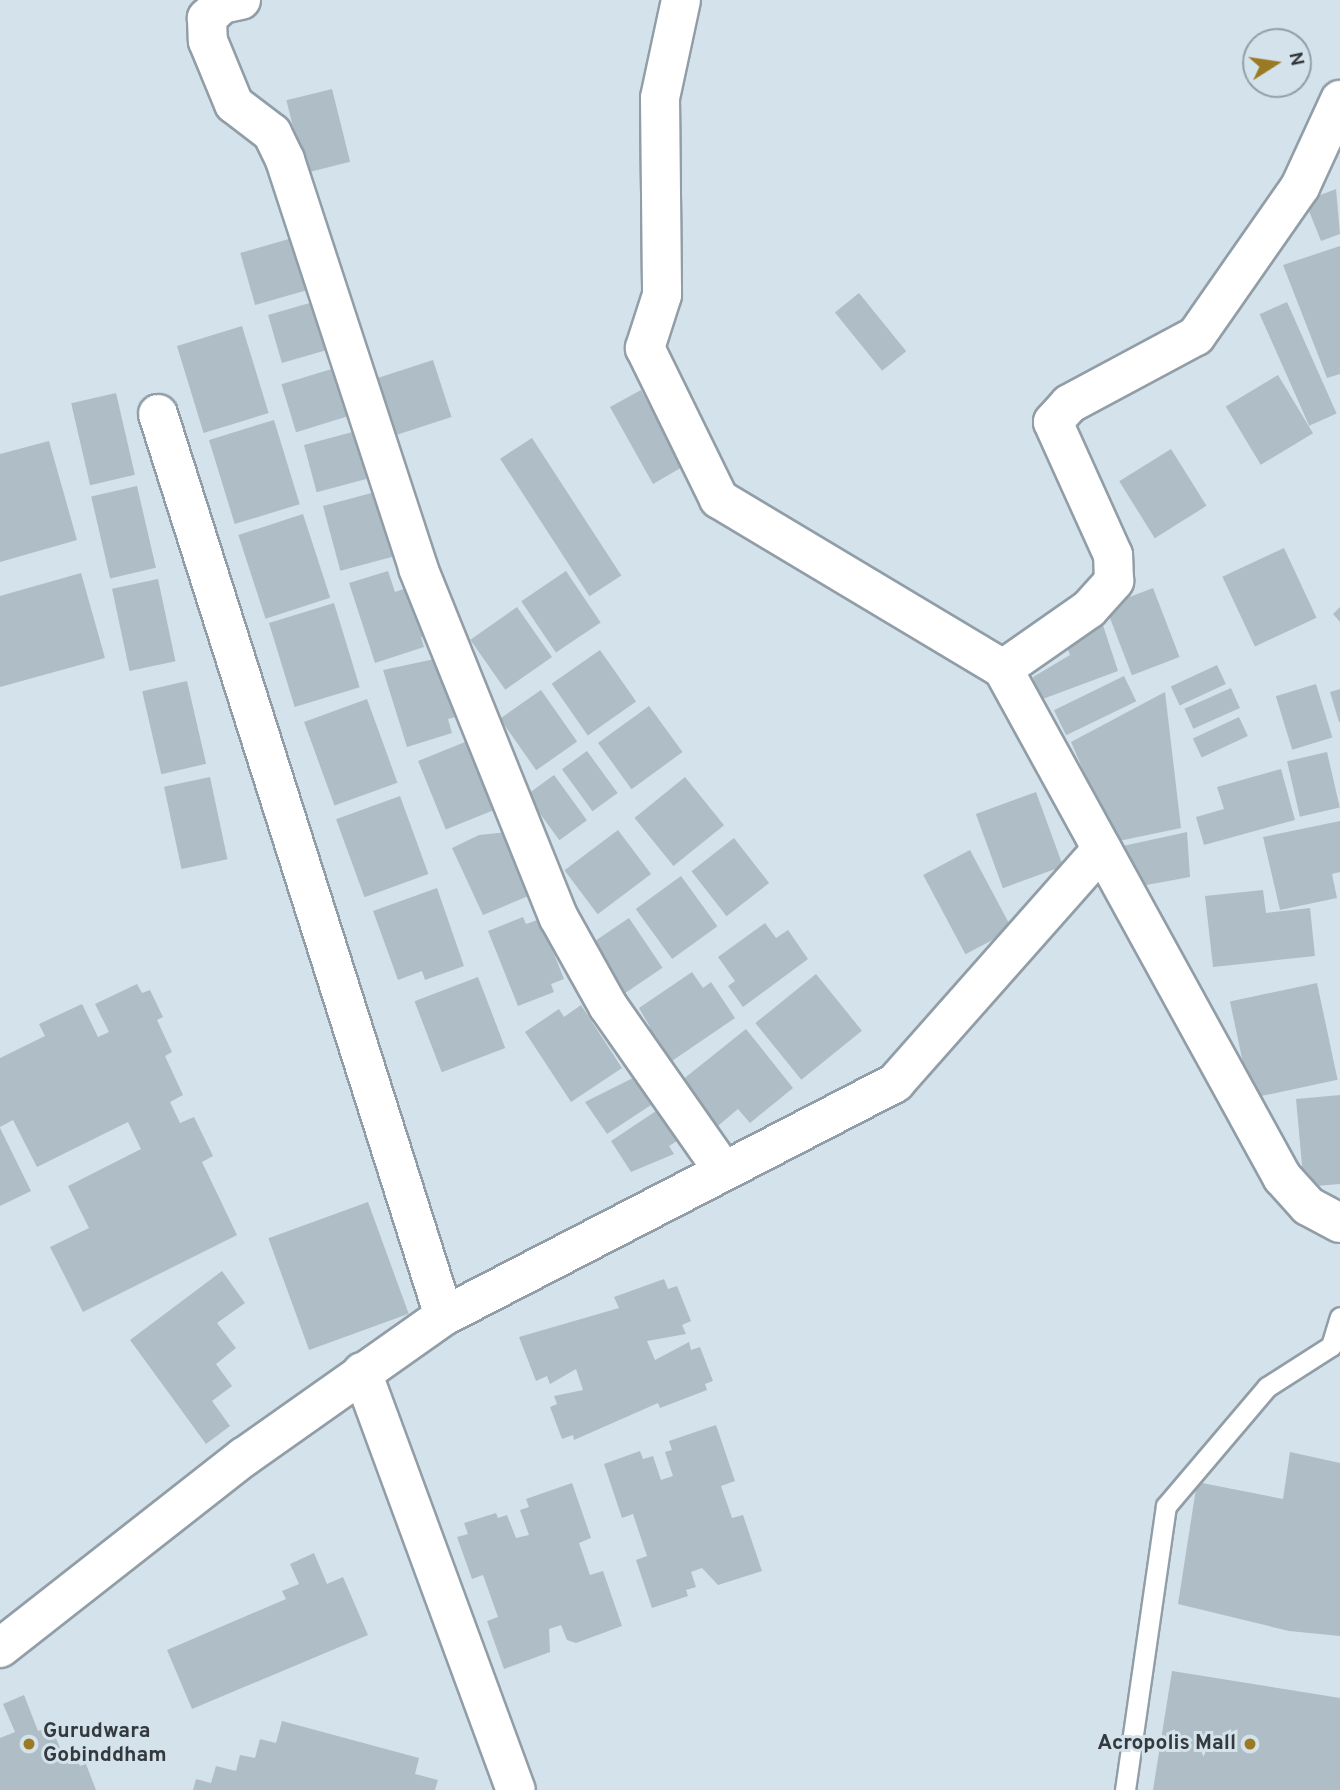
<!DOCTYPE html>
<style>
body{margin:0}
#map{position:relative;width:1340px;height:1790px;overflow:hidden;background:#d4e2ec;font-family:Overpass,sans-serif}
div>[style]{position:absolute}
.building>*{inset:0;background:#afbdc6;transform-origin:0 0}
.roads{filter:drop-shadow(2px 0 #919ea7) drop-shadow(-2px 0 #919ea7) drop-shadow(0 2px #919ea7) drop-shadow(0 -2px #919ea7)}
.lane>*{height:19px;margin:-9.5px;padding:0 9.5px;transform-origin:9.5px;border-radius:9.5px;background:#fff}
.street>*{height:38px;margin:-19px;padding:0 19px;transform-origin:19px;border-radius:19px;background:#fff}
.dots>*{width:19px;height:19px;translate:-50% -50%;box-sizing:border-box;border:4px solid #d4e2ec;border-radius:50%}
span{translate:-50% -50%;white-space:nowrap;text-align:center;line-height:1.15;-webkit-text-stroke:6px #d4e2ec;paint-order:stroke}
.poi-label{font-size:21px;color:#34393d;font-weight:700}
.left{translate:0 -50%;text-align:left}
.right{translate:-100% -50%;text-align:right}
.north{position:absolute;left:1242px;top:28px;width:70px;height:70px;box-sizing:border-box;background:#d4e2ec;border:2px solid #949ea6;border-radius:50%;rotate:78deg;font-size:19px;font-weight:700;line-height:28px;text-align:center;color:#34393d}
.north::after{content:'';display:block;margin:auto;width:24px;height:32px;background:#9a7b24;clip-path:polygon(50% 0,100% 100%,50% 72%,0 100%)}
</style>
<div id="map">
<div class="building">
<i style="left:332px;top:89px;width:75px;height:47px;rotate:76deg"></i>
<i style="clip-path:polygon(1336px 189px,1340px 234px,1321px 241px,1305px 201px)"></i>
<i style="left:296px;top:237px;width:54px;height:58px;rotate:74deg"></i>
<i style="clip-path:polygon(1340px 246px,1340px 374px,1327px 378px,1283px 265px)"></i>
<i style="left:859px;top:293px;width:75px;height:31px;rotate:51deg"></i>
<i style="left:320px;top:300px;width:50px;height:54px;rotate:74deg"></i>
<i style="left:1287px;top:302px;width:122px;height:30px;rotate:66deg"></i>
<i style="left:242px;top:326px;width:91px;height:68px;rotate:73deg"></i>
<i style="left:433px;top:360px;width:60px;height:67px;rotate:72deg"></i>
<i style="left:335px;top:368px;width:50px;height:56px;rotate:73deg"></i>
<i style="left:1278px;top:375px;width:68px;height:61px;rotate:59deg"></i>
<i style="clip-path:polygon(641px 390px,654px 414px,661px 409px,684px 466px,653px 484px,610px 407px)"></i>
<i style="left:116px;top:393px;width:84px;height:46px;rotate:77deg"></i>
<i style="left:274px;top:420px;width:88px;height:68px;rotate:73deg"></i>
<i style="left:360px;top:430px;width:49px;height:58px;rotate:75deg"></i>
<i style="left:532px;top:438px;width:164px;height:38px;rotate:57deg"></i>
<i style="clip-path:polygon(49px 441px,77px 540px,0 562px,0 454px)"></i>
<i style="left:1171px;top:449px;width:67px;height:61px;rotate:58deg"></i>
<i style="left:137px;top:486px;width:84px;height:47px;rotate:77deg"></i>
<i style="left:379px;top:491px;width:67px;height:58px;rotate:75deg"></i>
<i style="left:303px;top:514px;width:88px;height:68px;rotate:72deg"></i>
<i style="left:1284px;top:548px;width:77px;height:68px;rotate:65deg"></i>
<i style="clip-path:polygon(388px 571px,395px 592px,412px 586px,428px 635px,421px 637px,424px 647px,375px 663px,349px 583px)"></i>
<i style="left:566px;top:571px;width:62px;height:54px;rotate:56deg"></i>
<i style="clip-path:polygon(81px 573px,105px 658px,0 687px,0 596px)"></i>
<i style="left:158px;top:579px;width:84px;height:47px;rotate:78deg"></i>
<i style="left:1153px;top:588px;width:74px;height:51px;rotate:69deg"></i>
<i style="left:334px;top:603px;width:88px;height:68px;rotate:73deg"></i>
<i style="left:517px;top:607px;width:61px;height:57px;rotate:55deg"></i>
<i style="clip-path:polygon(1340px 607px,1340px 622px,1333px 614px)"></i>
<i style="clip-path:polygon(1098px 610px,1118px 671px,1040px 700px,1033px 677px,1070px 655px,1063px 636px)"></i>
<i style="left:600px;top:650px;width:63px;height:59px;rotate:55deg"></i>
<i style="clip-path:polygon(444px 657px,463px 715px,448px 719px,452px 733px,407px 747px,383px 670px)"></i>
<i style="left:1217px;top:665px;width:21px;height:51px;rotate:65deg"></i>
<i style="left:1124px;top:676px;width:28px;height:78px;rotate:64deg"></i>
<i style="left:187px;top:681px;width:85px;height:46px;rotate:77deg"></i>
<i style="left:1316px;top:684px;width:56px;height:42px;rotate:73deg"></i>
<i style="left:1231px;top:688px;width:22px;height:51px;rotate:66deg"></i>
<i style="clip-path:polygon(1340px 689px,1340px 722px,1339px 722px,1330px 692px)"></i>
<i style="left:541px;top:690px;width:63px;height:50px;rotate:55deg"></i>
<i style="clip-path:polygon(1165px 692px,1181px 828px,1114px 842px,1071px 742px)"></i>
<i style="left:367px;top:699px;width:89px;height:67px;rotate:70deg"></i>
<i style="left:649px;top:706px;width:57px;height:63px;rotate:54deg"></i>
<i style="left:1239px;top:717px;width:21px;height:51px;rotate:65deg"></i>
<i style="left:470px;top:740px;width:74px;height:56px;rotate:68deg"></i>
<i style="left:587px;top:751px;width:52px;height:31px;rotate:54deg"></i>
<i style="left:1327px;top:752px;width:57px;height:41px;rotate:77deg"></i>
<i style="clip-path:polygon(1281px 769px,1295px 820px,1204px 845px,1196px 817px,1224px 809px,1217px 787px)"></i>
<i style="left:554px;top:775px;width:56px;height:34px;rotate:54deg"></i>
<i style="left:210px;top:777px;width:84px;height:47px;rotate:78deg"></i>
<i style="left:685px;top:777px;width:62px;height:65px;rotate:51deg"></i>
<i style="left:1036px;top:792px;width:79px;height:64px;rotate:70deg"></i>
<i style="left:400px;top:796px;width:83px;height:68px;rotate:70deg"></i>
<i style="clip-path:polygon(1340px 821px,1340px 872px,1332px 874px,1337px 898px,1280px 910px,1263px 837px)"></i>
<i style="left:618px;top:830px;width:55px;height:67px;rotate:53deg"></i>
<i style="clip-path:polygon(508px 832px,533px 894px,483px 915px,452px 848px,479px 835px)"></i>
<i style="clip-path:polygon(1187px 832px,1190px 877px,1141px 886px,1123px 846px)"></i>
<i style="left:734px;top:838px;width:57px;height:54px;rotate:52deg"></i>
<i style="left:970px;top:850px;width:90px;height:53px;rotate:62deg"></i>
<i style="left:681px;top:876px;width:62px;height:56px;rotate:54deg"></i>
<i style="clip-path:polygon(437px 888px,464px 966px,425px 980px,422px 971px,398px 980px,373px 911px)"></i>
<i style="clip-path:polygon(1263px 890px,1266px 913px,1310px 908px,1315px 956px,1213px 967px,1205px 896px)"></i>
<i style="clip-path:polygon(523px 917px,526px 924px,540px 919px,564px 979px,551px 984px,554px 992px,518px 1006px,488px 931px)"></i>
<i style="left:629px;top:918px;width:60px;height:54px;rotate:56deg"></i>
<i style="clip-path:polygon(765px 923px,776px 938px,788px 930px,808px 959px,743px 1007px,728px 986px,735px 981px,718px 957px)"></i>
<i style="clip-path:polygon(692px 972px,703px 988px,711px 982px,735px 1018px,666px 1065px,643px 1031px,650px 1027px,639px 1008px)"></i>
<i style="left:816px;top:974px;width:73px;height:78px;rotate:51deg"></i>
<i style="left:478px;top:977px;width:76px;height:68px;rotate:69deg"></i>
<i style="left:1317px;top:983px;width:99px;height:89px;rotate:78deg"></i>
<i style="clip-path:polygon(137px 984px,142px 993px,150px 990px,163px 1017px,157px 1020px,172px 1052px,165px 1056px,183px 1095px,170px 1102px,180px 1123px,194px 1117px,213px 1156px,202px 1162px,237px 1235px,83px 1312px,50px 1247px,89px 1228px,68px 1186px,141px 1149px,128px 1122px,37px 1167px,13px 1120px,0 1127px,0 1058px,45px 1036px,39px 1024px,82px 1004px,98px 1037px,109px 1032px,95px 1004px)"></i>
<i style="clip-path:polygon(581px 1005px,622px 1068px,571px 1102px,525px 1032px,559px 1009px,564px 1017px)"></i>
<i style="clip-path:polygon(746px 1029px,793px 1088px,750px 1123px,738px 1109px,712px 1131px,676px 1085px)"></i>
<i style="clip-path:polygon(633px 1078px,651px 1105px,607px 1134px,585px 1102px)"></i>
<i style="clip-path:polygon(1340px 1095px,1340px 1184px,1304px 1187px,1296px 1099px)"></i>
<i style="clip-path:polygon(656px 1111px,677px 1141px,669px 1146px,674px 1154px,631px 1172px,611px 1141px)"></i>
<i style="clip-path:polygon(0 1128px,31px 1191px,0 1206px)"></i>
<i style="left:368px;top:1202px;width:119px;height:106px;rotate:70deg"></i>
<i style="clip-path:polygon(222px 1271px,245px 1303px,217px 1323px,236px 1348px,216px 1364px,232px 1386px,212px 1401px,230px 1426px,206px 1444px,130px 1340px)"></i>
<i style="clip-path:polygon(664px 1279px,668px 1289px,677px 1286px,691px 1321px,682px 1325px,686px 1334px,647px 1341px,655px 1360px,689px 1342px,691px 1350px,700px 1347px,713px 1381px,705px 1384px,707px 1390px,660px 1408px,658px 1403px,574px 1440px,573px 1435px,562px 1439px,550px 1407px,557px 1404px,554px 1396px,583px 1390px,576px 1369px,550px 1384px,547px 1376px,536px 1381px,519px 1337px,619px 1308px,614px 1297px)"></i>
<i style="clip-path:polygon(716px 1425px,735px 1481px,721px 1486px,732px 1518px,743px 1515px,762px 1571px,718px 1585px,702px 1568px,691px 1572px,696px 1587px,686px 1590px,688px 1596px,652px 1608px,636px 1560px,647px 1556px,633px 1514px,622px 1518px,604px 1464px,640px 1451px,643px 1459px,653px 1456px,661px 1480px,673px 1476px,665px 1452px,672px 1450px,669px 1441px)"></i>
<i style="clip-path:polygon(1290px 1452px,1340px 1463px,1340px 1636px,1289px 1631px,1178px 1604px,1197px 1482px,1283px 1499px)"></i>
<i style="clip-path:polygon(572px 1483px,591px 1538px,579px 1543px,590px 1575px,603px 1571px,622px 1626px,576px 1643px,567px 1640px,561px 1625px,549px 1629px,550px 1652px,504px 1669px,487px 1621px,498px 1617px,483px 1575px,472px 1579px,457px 1537px,468px 1534px,464px 1523px,496px 1513px,498px 1518px,507px 1515px,516px 1538px,529px 1535px,520px 1510px,529px 1507px,526px 1499px)"></i>
<i style="clip-path:polygon(314px 1553px,327px 1584px,343px 1577px,368px 1635px,192px 1709px,167px 1650px,286px 1599px,282px 1591px,299px 1584px,290px 1564px)"></i>
<i style="clip-path:polygon(1172px 1671px,1340px 1698px,1340px 1790px,1153px 1790px)"></i>
<i style="clip-path:polygon(24px 1695px,38px 1731px,51px 1726px,63px 1755px,73px 1751px,80px 1766px,86px 1764px,96px 1790px,0 1790px,0 1738px,15px 1732px,3px 1704px)"></i>
<i style="clip-path:polygon(282px 1721px,419px 1758px,415px 1774px,438px 1780px,435px 1790px,193px 1790px,196px 1779px,211px 1783px,216px 1766px,236px 1771px,240px 1755px,255px 1758px,260px 1739px,276px 1743px)"></i>
</div>
<div class="roads">
<div class="lane">
<i style="left:1125px;top:1790px;width:287px;rotate:-81.8deg"></i>
<i style="left:1166px;top:1506px;width:156px;rotate:-49.7deg"></i>
<i style="left:1267px;top:1387px;width:76px;rotate:-32.6deg"></i>
<i style="left:1331px;top:1346px;width:30px;rotate:-73deg"></i>
</div>
<div class="street">
<i style="left:241px;top:0;width:19px;rotate:168deg"></i>
<i style="left:222px;top:4px;width:21px;rotate:137deg"></i>
<i style="left:207px;top:18px;width:23px;rotate:88deg"></i>
<i style="left:208px;top:41px;width:68px;rotate:67.6deg"></i>
<i style="left:234px;top:104px;width:48px;rotate:37.3deg"></i>
<i style="left:272px;top:133px;width:30px;rotate:64deg"></i>
<i style="left:285px;top:160px;width:429px;rotate:71.9deg"></i>
<i style="left:418px;top:568px;width:377px;rotate:68.1deg"></i>
<i style="left:559px;top:918px;width:101px;rotate:60.9deg"></i>
<i style="left:608px;top:1006px;width:200px;rotate:55deg"></i>
<i style="left:681px;top:0;width:100px;rotate:102.1deg"></i>
<i style="left:660px;top:98px;width:197px;rotate:89.4deg"></i>
<i style="left:662px;top:295px;width:56px;rotate:107.8deg"></i>
<i style="left:645px;top:348px;width:168px;rotate:63.9deg"></i>
<i style="left:719px;top:499px;width:331px;rotate:30.9deg"></i>
<i style="left:1003px;top:669px;width:580px;rotate:61.22deg"></i>
<i style="left:1282px;top:1177px;width:39px;rotate:48deg"></i>
<i style="left:1308px;top:1206px;width:36px;rotate:28deg"></i>
<i style="left:158px;top:414px;width:946px;rotate:72.41deg"></i>
<i style="left:1003px;top:669px;width:105px;rotate:-34.9deg"></i>
<i style="left:1089px;top:609px;width:38px;rotate:-48deg"></i>
<i style="left:1114px;top:581px;width:26px;rotate:-92deg"></i>
<i style="left:1113px;top:555px;width:146px;rotate:-114.3deg"></i>
<i style="left:1053px;top:422px;width:24px;rotate:-48deg"></i>
<i style="left:1069px;top:404px;width:144px;rotate:-28.2deg"></i>
<i style="left:1196px;top:336px;width:182px;rotate:-55.1deg"></i>
<i style="left:1300px;top:187px;width:96px;rotate:-65.3deg"></i>
<i style="left:362px;top:1372px;width:445px;rotate:69.8deg"></i>
<i style="left:0;top:1648px;width:310px;rotate:-38.1deg"></i>
<i style="left:244px;top:1457px;width:245px;rotate:-35.2deg"></i>
<i style="left:444px;top:1316px;width:508px;rotate:-27.32deg"></i>
<i style="left:895px;top:1083px;width:312px;rotate:-48.5deg"></i>
</div>
</div>
<div class="dots">
<i style="left:29px;top:1744px;background:#9a7b24"></i>
<i style="left:1250px;top:1744px;background:#9a7b24"></i>
</div>
<div class="poi-label">
<span class="left" style="left:43px;top:1744px">Gurudwara<br>Gobinddham</span>
<span class="right" style="left:1236px;top:1744px">Acropolis Mall</span>
</div>
<div class="north">N</div>
</div>
